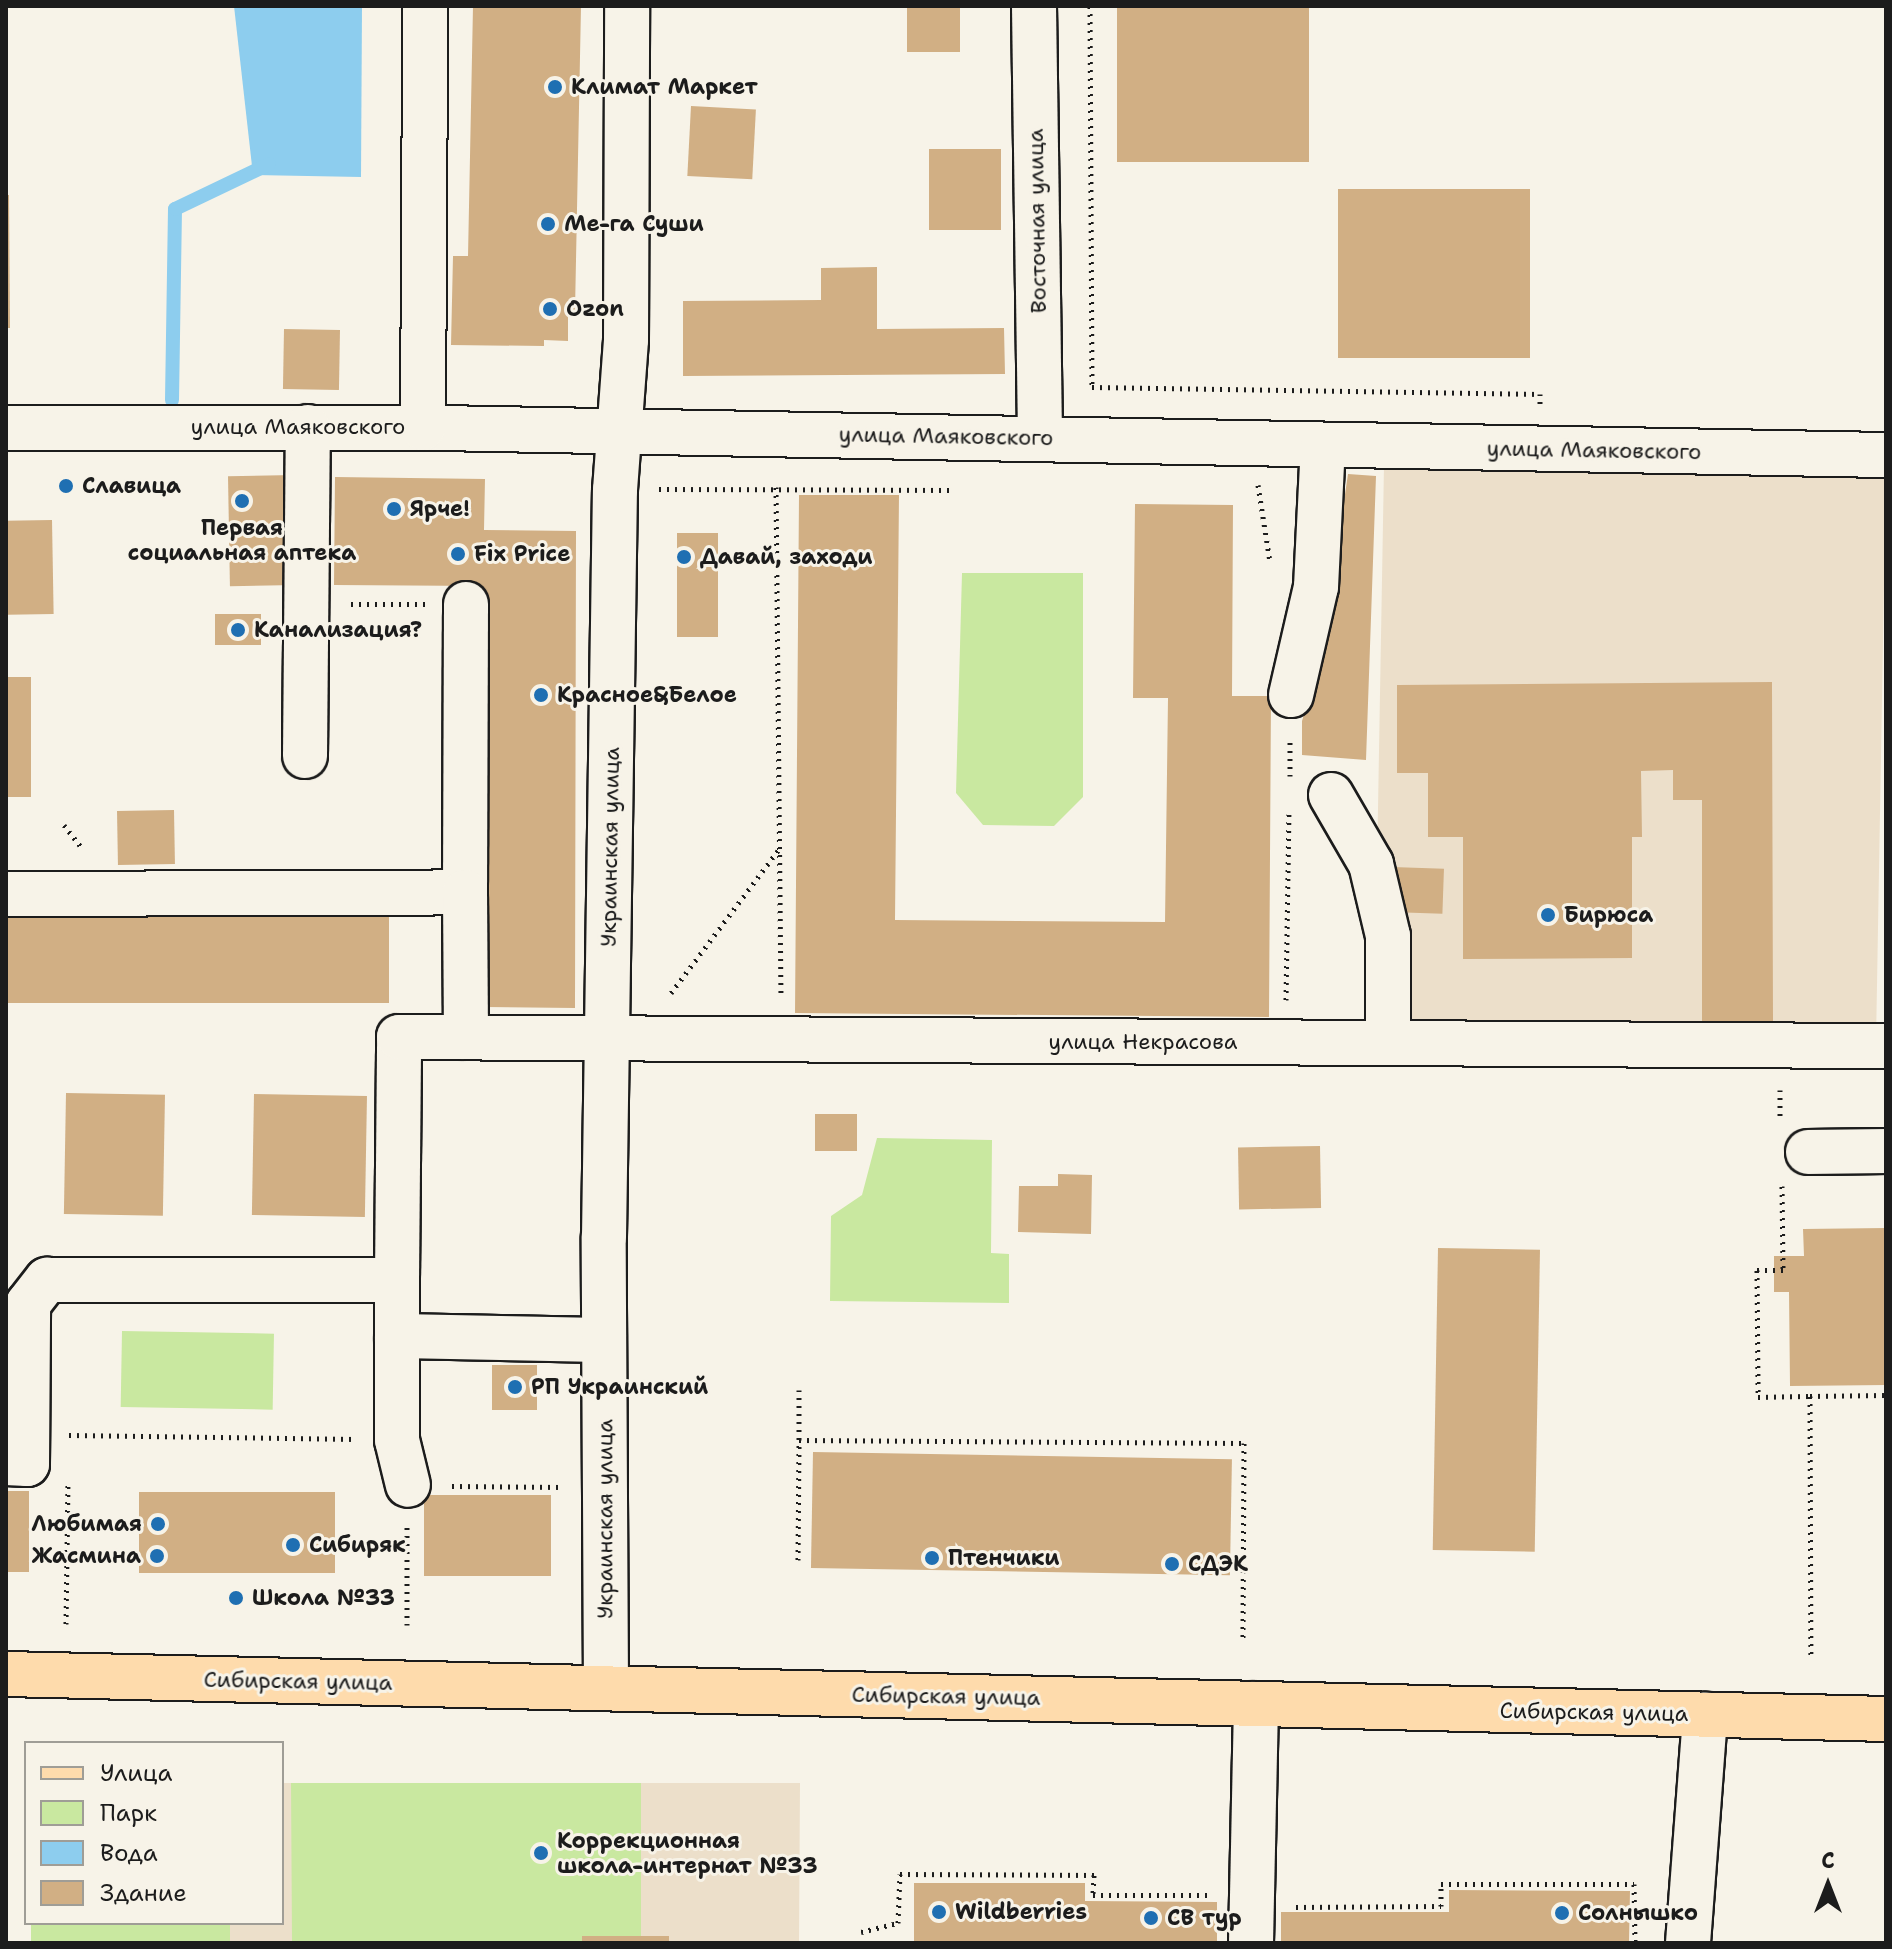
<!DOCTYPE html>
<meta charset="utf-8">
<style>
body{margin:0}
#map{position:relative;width:1892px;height:1949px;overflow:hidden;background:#f7f3e8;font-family:"Shantell Sans",sans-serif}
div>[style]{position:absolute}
.built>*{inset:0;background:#ecdfca;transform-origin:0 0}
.green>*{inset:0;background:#c9e8a0;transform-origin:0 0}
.water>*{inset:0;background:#8dcdee}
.stream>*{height:14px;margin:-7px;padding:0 7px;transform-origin:7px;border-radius:7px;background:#8dcdee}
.building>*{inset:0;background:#d1af84;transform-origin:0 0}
.path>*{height:5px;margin-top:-2.5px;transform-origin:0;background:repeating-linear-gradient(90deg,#1c1c1c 0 2px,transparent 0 8px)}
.roads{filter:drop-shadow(2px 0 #1c1c1c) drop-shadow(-2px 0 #1c1c1c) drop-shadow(0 2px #1c1c1c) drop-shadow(0 -2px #1c1c1c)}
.minor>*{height:44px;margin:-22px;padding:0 22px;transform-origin:22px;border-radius:22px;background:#f7f3e8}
.major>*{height:44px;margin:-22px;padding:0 22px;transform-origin:22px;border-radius:22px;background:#fedbac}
.dots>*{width:22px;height:22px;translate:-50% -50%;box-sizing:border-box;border:4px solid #f7f3e8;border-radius:50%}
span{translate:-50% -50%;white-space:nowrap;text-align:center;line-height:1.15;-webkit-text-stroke:6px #f7f3e8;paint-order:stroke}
.poi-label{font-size:22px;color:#1c1c1c;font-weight:700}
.left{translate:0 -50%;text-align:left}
.right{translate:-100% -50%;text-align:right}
.street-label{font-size:22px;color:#1c1c1c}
.frame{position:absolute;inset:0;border:8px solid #1c1c1c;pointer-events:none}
.legend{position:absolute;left:24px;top:1741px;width:260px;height:184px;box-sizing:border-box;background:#f7f3e8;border:2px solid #9f9d96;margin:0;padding:10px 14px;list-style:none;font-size:24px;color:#1c1c1c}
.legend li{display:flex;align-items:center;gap:16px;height:40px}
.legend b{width:40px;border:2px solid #9f9d96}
.north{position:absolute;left:1788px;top:1845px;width:80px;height:80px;-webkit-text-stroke:6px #f7f3e8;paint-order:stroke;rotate:0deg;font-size:22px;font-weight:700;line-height:32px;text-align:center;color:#1c1c1c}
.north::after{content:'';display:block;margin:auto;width:28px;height:36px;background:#1c1c1c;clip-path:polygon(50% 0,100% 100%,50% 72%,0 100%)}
</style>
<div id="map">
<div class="built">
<i style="left:1384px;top:465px;width:502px;height:564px;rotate:1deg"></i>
<i style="clip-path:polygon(282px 1783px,800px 1783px,799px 1943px,31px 1943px,31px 1923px,282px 1923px)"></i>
</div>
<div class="green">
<i style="clip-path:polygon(962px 573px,1083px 573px,1083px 797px,1054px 826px,983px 825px,956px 793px)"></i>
<i style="clip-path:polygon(877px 1138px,992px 1140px,991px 1253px,1009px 1254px,1009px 1303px,830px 1301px,831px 1216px,862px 1195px)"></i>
<i style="left:122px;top:1331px;width:152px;height:76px;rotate:1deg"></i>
<i style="clip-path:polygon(291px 1783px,641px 1783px,641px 1936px,583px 1936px,582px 1943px,292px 1943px)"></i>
<i style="left:31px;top:1923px;width:199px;height:20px"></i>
</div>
<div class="water">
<i style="clip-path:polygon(234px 6px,362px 6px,361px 177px,253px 175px)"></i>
</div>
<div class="stream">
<i style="left:172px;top:400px;width:191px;rotate:-89.1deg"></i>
<i style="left:175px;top:209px;width:104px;rotate:-25.6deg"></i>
</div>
<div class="building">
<i style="clip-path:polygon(473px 6px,581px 6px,575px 311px,568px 311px,568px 341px,544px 340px,544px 346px,451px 345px,453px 256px,468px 256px)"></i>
<i style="left:907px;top:6px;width:53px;height:46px"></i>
<i style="left:1117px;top:6px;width:192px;height:156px"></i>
<i style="left:691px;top:106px;width:65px;height:70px;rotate:3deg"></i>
<i style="left:929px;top:149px;width:72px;height:81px"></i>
<i style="left:1338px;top:189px;width:192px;height:169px"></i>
<i style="clip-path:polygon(6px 195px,9px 195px,10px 328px,6px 328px)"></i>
<i style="clip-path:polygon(877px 267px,877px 329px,1004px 328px,1005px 374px,683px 376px,683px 301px,821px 300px,821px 268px)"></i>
<i style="left:284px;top:329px;width:56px;height:60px;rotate:1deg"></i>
<i style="clip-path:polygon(1348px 474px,1376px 476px,1366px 760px,1302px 755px,1302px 721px,1320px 663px)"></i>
<i style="left:294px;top:475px;width:110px;height:66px;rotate:89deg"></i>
<i style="clip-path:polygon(335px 477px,485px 479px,484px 530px,576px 531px,575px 1008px,485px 1007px,483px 586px,334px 585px)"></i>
<i style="clip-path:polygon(799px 495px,899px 495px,895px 920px,1165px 922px,1168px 698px,1133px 698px,1135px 504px,1233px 505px,1232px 696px,1271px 696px,1269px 1017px,795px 1013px)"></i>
<i style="left:52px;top:520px;width:94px;height:46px;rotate:89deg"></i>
<i style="left:677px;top:533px;width:41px;height:104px"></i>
<i style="left:215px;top:614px;width:46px;height:31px"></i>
<i style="left:31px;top:677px;width:120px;height:25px;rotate:90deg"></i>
<i style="clip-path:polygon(1772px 682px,1773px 1023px,1702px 1023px,1702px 800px,1673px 800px,1673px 770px,1641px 771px,1642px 837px,1632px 837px,1632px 958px,1463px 959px,1463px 837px,1428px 837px,1428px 773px,1397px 773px,1397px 685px)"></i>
<i style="left:174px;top:810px;width:54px;height:57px;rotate:89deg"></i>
<i style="left:1392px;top:867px;width:52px;height:45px;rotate:2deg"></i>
<i style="left:6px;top:917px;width:383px;height:86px"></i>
<i style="left:66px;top:1093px;width:99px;height:121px;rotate:1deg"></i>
<i style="left:254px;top:1094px;width:113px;height:121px;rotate:1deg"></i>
<i style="left:815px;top:1114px;width:42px;height:37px"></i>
<i style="left:1320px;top:1146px;width:62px;height:82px;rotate:89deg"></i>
<i style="clip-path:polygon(1058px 1174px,1092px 1175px,1091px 1234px,1018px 1232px,1019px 1186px,1058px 1186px)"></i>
<i style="clip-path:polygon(1886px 1228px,1886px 1385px,1790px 1386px,1789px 1292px,1774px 1292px,1774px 1256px,1804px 1256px,1803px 1229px)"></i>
<i style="left:1438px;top:1248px;width:102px;height:302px;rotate:1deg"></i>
<i style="left:492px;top:1365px;width:45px;height:45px"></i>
<i style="left:813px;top:1452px;width:419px;height:116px;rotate:1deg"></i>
<i style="left:6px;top:1491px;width:23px;height:81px"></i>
<i style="left:139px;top:1492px;width:196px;height:81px"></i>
<i style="left:424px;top:1495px;width:127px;height:81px"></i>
<i style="clip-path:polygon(914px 1883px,1085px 1883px,1085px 1901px,1217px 1902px,1217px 1943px,914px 1943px)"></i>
<i style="clip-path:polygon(1449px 1890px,1630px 1891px,1629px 1943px,1281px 1943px,1281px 1912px,1449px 1912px)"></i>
<i style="left:582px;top:1936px;width:87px;height:7px"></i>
</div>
<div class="path">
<i style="left:1090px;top:6px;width:381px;rotate:89.7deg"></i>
<i style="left:1092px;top:387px;width:448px;rotate:0.9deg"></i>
<i style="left:1540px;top:394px;width:10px;rotate:90deg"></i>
<i style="left:1258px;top:485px;width:78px;rotate:81.1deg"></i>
<i style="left:776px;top:487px;width:508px;rotate:89.44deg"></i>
<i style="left:659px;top:489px;width:291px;rotate:0.2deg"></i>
<i style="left:351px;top:604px;width:74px"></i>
<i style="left:1290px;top:776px;width:38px;rotate:-90deg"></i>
<i style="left:64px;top:825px;width:29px;rotate:52deg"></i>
<i style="left:671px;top:993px;width:181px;rotate:-53.1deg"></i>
<i style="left:1286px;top:1000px;width:186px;rotate:-89.1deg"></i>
<i style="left:1780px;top:1090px;width:30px;rotate:90deg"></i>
<i style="left:1782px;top:1186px;width:84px;rotate:89.3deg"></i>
<i style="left:1783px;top:1270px;width:26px;rotate:180deg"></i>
<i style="left:1757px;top:1270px;width:127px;rotate:89.5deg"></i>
<i style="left:1758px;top:1397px;width:52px;rotate:-1.1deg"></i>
<i style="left:1810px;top:1396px;width:263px;rotate:89.8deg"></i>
<i style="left:799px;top:1390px;width:50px;rotate:90deg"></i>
<i style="left:1810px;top:1396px;width:76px;rotate:-0.8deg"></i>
<i style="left:69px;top:1435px;width:286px;rotate:0.8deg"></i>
<i style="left:452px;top:1486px;width:110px;rotate:0.5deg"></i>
<i style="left:798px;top:1560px;width:120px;rotate:-89.5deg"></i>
<i style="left:799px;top:1440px;width:445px;rotate:0.4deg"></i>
<i style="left:1244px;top:1443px;width:197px;rotate:90.3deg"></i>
<i style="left:66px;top:1624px;width:143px;rotate:-89.2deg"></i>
<i style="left:407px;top:1625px;width:98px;rotate:-90deg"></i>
<i style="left:1296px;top:1907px;width:145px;rotate:-0.4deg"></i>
<i style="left:1441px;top:1906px;width:22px;rotate:-90deg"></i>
<i style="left:1441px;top:1884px;width:193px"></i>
<i style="left:1634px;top:1884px;width:59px;rotate:89deg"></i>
<i style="left:861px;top:1932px;width:38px;rotate:-14deg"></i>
<i style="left:898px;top:1923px;width:49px;rotate:-87.7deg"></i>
<i style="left:900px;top:1874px;width:194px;rotate:0.3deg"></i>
<i style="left:1094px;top:1875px;width:20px;rotate:93deg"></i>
<i style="left:1093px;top:1895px;width:118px"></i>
</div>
<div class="roads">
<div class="minor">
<i style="left:1034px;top:6px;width:431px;rotate:89.2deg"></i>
<i style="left:6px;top:428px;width:433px"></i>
<i style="left:439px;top:428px;width:1447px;rotate:1.07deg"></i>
<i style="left:423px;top:428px;width:422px;rotate:-89.7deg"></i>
<i style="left:1291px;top:695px;width:111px;rotate:-77deg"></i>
<i style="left:1316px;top:587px;width:141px;rotate:-87.2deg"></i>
<i style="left:305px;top:756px;width:329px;rotate:-89.5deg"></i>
<i style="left:1331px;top:795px;width:80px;rotate:59.9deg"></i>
<i style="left:1371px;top:864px;width:74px;rotate:76.7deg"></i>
<i style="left:1388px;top:936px;width:107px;rotate:90deg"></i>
<i style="left:465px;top:892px;width:288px;rotate:-89.8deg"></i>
<i style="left:6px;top:894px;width:459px;rotate:-0.2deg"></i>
<i style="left:465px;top:892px;width:145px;rotate:89.6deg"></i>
<i style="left:1808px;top:1152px;width:78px;rotate:-0.7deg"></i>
<i style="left:397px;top:1280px;width:243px;rotate:-89.5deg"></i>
<i style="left:399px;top:1037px;width:1487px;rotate:0.35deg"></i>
<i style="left:397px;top:1336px;width:207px;rotate:1.1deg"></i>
<i style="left:6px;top:1463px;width:21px;rotate:3deg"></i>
<i style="left:27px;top:1464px;width:160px;rotate:-89.6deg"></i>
<i style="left:28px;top:1304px;width:31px;rotate:-52deg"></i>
<i style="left:47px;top:1280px;width:350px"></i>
<i style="left:397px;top:1280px;width:160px;rotate:90deg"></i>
<i style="left:397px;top:1440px;width:46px;rotate:76.3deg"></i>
<i style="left:606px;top:1688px;width:451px;rotate:-90.3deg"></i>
<i style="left:604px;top:1237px;width:747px;rotate:-89.16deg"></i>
<i style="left:615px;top:490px;width:150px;rotate:-85.8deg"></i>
<i style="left:626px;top:340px;width:334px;rotate:-89.8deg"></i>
<i style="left:1251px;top:1943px;width:239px;rotate:-88.8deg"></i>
<i style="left:1688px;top:1943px;width:229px;rotate:-85.7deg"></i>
</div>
<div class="major">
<i style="left:6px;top:1674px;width:1881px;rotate:1.37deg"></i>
</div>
</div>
<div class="dots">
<i style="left:555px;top:87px;background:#1f6fb2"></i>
<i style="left:548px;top:224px;background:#1f6fb2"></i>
<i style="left:550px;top:309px;background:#1f6fb2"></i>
<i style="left:66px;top:486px;background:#1f6fb2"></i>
<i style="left:242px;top:501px;background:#1f6fb2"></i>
<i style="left:394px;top:509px;background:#1f6fb2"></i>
<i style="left:458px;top:554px;background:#1f6fb2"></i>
<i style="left:684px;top:557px;background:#1f6fb2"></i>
<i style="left:238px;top:630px;background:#1f6fb2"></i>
<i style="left:541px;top:695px;background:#1f6fb2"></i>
<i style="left:1548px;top:915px;background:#1f6fb2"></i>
<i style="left:515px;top:1387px;background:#1f6fb2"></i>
<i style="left:158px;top:1524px;background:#1f6fb2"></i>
<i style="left:293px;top:1545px;background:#1f6fb2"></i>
<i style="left:157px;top:1556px;background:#1f6fb2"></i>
<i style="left:932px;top:1558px;background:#1f6fb2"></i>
<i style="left:1172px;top:1564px;background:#1f6fb2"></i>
<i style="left:236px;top:1598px;background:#1f6fb2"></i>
<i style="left:541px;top:1853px;background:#1f6fb2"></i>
<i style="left:939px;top:1912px;background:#1f6fb2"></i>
<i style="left:1562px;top:1913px;background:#1f6fb2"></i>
<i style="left:1151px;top:1918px;background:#1f6fb2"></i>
</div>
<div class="poi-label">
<span class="left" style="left:571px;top:87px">Климат Маркет</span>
<span class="left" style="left:564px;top:224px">Ме-га Суши</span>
<span class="left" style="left:566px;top:309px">Ozon</span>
<span class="left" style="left:82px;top:486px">Славица</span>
<span class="left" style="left:410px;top:509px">Ярче!</span>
<span style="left:242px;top:540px">Первая<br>социальная аптека</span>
<span class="left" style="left:474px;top:554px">Fix Price</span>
<span class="left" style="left:700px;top:557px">Давай, заходи</span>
<span class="left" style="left:254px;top:630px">Канализация?</span>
<span class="left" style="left:557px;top:695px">Красное&amp;Белое</span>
<span class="left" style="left:1564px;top:915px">Бирюса</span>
<span class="left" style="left:531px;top:1387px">РП Украинский</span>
<span class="right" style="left:142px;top:1524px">Любимая</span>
<span class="left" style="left:309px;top:1545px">Сибиряк</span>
<span class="right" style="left:141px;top:1556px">Жасмина</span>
<span class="left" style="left:948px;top:1558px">Птенчики</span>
<span class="left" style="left:1188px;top:1564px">СДЭК</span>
<span class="left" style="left:252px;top:1598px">Школа №33</span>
<span class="left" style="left:557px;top:1853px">Коррекционная<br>школа-интернат №33</span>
<span class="left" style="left:955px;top:1912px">Wildberries</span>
<span class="left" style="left:1578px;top:1913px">Солнышко</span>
<span class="left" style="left:1167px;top:1918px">СВ тур</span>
</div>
<div class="street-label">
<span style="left:1037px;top:221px;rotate:-91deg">Восточная улица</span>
<span style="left:298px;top:427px">улица Маяковского</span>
<span style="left:946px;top:436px;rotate:1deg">улица Маяковского</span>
<span style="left:1594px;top:450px;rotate:1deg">улица Маяковского</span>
<span style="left:610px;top:847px;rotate:-89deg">Украинская улица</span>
<span style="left:1143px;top:1042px">улица Некрасова</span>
<span style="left:605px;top:1519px;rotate:-90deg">Украинская улица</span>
<span style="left:298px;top:1681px;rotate:1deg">Сибирская улица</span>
<span style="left:946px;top:1696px;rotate:1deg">Сибирская улица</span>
<span style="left:1594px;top:1712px;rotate:1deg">Сибирская улица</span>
</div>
<div class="frame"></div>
<ul class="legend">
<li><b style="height:10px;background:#fedbac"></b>Улица</li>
<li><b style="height:22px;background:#c9e8a0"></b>Парк</li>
<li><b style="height:22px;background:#8dcdee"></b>Вода</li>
<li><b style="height:22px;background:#d1af84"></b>Здание</li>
</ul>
<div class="north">С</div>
</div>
